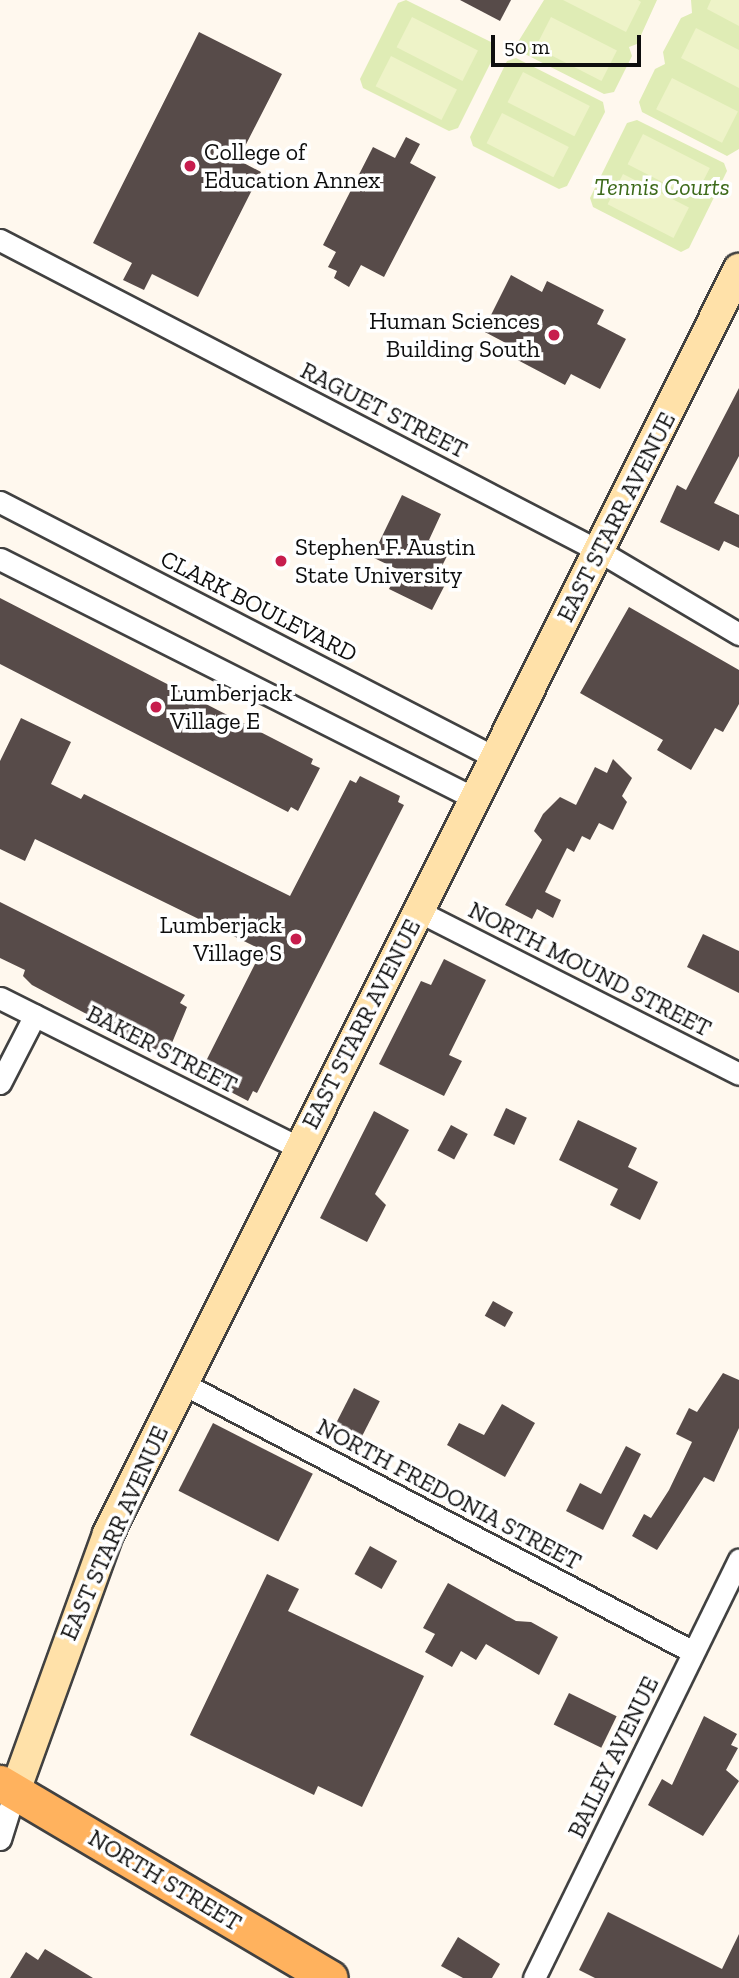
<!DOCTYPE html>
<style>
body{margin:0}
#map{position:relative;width:739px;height:1978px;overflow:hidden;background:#fff8ee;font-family:"Zilla Slab",serif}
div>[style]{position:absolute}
.green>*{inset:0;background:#dfecb5}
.pitch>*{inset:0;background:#eef3c8;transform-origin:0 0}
.building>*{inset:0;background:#574b49;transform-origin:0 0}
.roads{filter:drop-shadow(2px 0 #414141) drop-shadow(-2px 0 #414141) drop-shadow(0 2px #414141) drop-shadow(0 -2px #414141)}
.street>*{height:21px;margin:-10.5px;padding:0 10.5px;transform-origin:10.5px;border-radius:10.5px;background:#fff}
.secondary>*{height:30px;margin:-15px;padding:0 15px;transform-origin:15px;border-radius:15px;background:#ffe1a9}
.primary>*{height:35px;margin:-17.5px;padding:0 17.5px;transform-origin:17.5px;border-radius:17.5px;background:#ffb25e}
.dots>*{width:19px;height:19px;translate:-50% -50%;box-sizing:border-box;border:4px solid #fff;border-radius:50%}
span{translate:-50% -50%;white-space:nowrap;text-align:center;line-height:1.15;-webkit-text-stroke:7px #fff;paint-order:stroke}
.poi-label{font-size:24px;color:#0e0e0e}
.left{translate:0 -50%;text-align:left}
.right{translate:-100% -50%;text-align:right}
.park-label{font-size:24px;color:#3d6a1a;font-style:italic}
.street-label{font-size:24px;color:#0e0e0e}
.scale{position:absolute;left:491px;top:35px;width:150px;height:32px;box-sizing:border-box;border:4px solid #0e0e0e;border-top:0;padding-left:9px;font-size:21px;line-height:24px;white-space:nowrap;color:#0e0e0e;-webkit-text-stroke:5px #fff;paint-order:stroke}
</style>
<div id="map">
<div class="green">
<i style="clip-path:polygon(406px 0,493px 43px,495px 54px,458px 128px,449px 131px,363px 88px,360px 79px,398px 3px)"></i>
<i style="clip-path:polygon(544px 0,657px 0,637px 44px,629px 47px,632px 56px,614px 92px,604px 94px,521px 52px,518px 42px)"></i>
<i style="clip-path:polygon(691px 0,739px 0,739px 149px,727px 156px,642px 112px,639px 102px,655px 69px,665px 64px,663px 52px,681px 18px,692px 13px)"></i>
<i style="clip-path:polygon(516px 58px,603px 102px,605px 112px,567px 186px,559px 189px,473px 146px,470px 137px,507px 61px)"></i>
<i style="clip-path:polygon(637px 120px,724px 163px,727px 171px,689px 248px,681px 252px,593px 207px,590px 198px,627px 123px)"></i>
</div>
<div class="pitch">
<i style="clip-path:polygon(563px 0,638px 0,641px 2px,626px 32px)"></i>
<i style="clip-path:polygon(711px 0,739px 0,739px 26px,707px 9px)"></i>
<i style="left:412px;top:17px;width:74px;height:34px;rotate:27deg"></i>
<i style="left:551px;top:17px;width:74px;height:34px;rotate:27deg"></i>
<i style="clip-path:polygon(696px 28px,739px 50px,739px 88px,681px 58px)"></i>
<i style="left:391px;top:56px;width:74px;height:34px;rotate:27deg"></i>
<i style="left:523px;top:72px;width:75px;height:34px;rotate:27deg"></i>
<i style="left:672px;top:78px;width:74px;height:35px;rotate:27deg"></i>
<i style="left:502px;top:113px;width:75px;height:34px;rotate:27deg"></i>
<i style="left:643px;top:134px;width:75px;height:34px;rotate:27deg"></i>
<i style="left:623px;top:174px;width:74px;height:34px;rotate:27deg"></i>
</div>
<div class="building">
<i style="clip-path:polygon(460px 0,511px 0,500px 21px)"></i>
<i style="clip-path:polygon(199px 32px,282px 74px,238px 160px,261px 172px,198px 297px,152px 274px,144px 290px,123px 280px,132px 263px,93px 243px)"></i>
<i style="clip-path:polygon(406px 137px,420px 144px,410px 163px,436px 177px,384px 277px,361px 265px,349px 287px,334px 278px,337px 271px,328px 267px,336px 252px,323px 245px,373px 147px,395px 158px)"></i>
<i style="clip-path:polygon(511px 275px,542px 292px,547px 281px,604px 310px,597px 324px,626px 339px,600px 389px,571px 374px,565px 385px,510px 356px,515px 348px,483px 331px)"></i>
<i style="clip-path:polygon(739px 388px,739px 456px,714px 503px,739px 515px,739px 548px,724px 541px,719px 551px,660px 522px,677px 485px,686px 490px)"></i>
<i style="clip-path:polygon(402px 495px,441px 514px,429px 540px,450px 550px,440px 570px,450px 575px,432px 610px,389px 589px,399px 570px,372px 557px)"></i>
<i style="clip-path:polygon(0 598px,313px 759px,311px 764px,320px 768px,298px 811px,291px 807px,288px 812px,0 664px)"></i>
<i style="clip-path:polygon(629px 607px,739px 670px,739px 704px,723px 732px,715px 728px,691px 770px,657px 750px,663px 740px,580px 693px)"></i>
<i style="clip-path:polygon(21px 718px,71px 742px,51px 784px,81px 799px,84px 794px,290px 896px,350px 780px,356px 783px,360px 776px,400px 796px,398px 802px,404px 805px,257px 1093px,253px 1091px,248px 1101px,204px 1078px,208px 1070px,203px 1067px,262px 950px,35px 839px,25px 861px,0 849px,0 761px)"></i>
<i style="clip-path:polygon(613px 759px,632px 778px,622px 796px,627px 802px,613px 830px,599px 823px,590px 840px,582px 836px,574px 852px,567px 848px,545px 892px,561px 900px,553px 918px,537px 909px,532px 919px,505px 905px,542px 840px,534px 831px,543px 814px,560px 797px,576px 805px,595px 767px,607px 773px)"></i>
<i style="clip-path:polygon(0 902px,185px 995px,180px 1003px,187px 1007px,169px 1050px,161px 1046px,158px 1052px,32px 985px,23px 976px,25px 970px,0 958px)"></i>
<i style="clip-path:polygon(703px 934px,739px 951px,739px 993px,687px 967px)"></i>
<i style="clip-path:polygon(444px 959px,486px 980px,449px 1055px,462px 1061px,444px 1096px,379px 1064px,421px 981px,431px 985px)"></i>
<i style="left:506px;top:1108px;width:23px;height:30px;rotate:25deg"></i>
<i style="clip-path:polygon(374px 1111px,409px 1130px,375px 1194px,386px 1205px,367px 1242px,320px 1218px)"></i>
<i style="clip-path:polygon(578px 1120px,637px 1148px,628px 1167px,658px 1182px,640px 1220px,610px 1205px,618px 1189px,559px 1160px)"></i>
<i style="left:451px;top:1125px;width:19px;height:29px;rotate:28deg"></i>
<i style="left:493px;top:1301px;width:23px;height:17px;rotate:29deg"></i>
<i style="clip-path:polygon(723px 1373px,739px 1380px,739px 1428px,714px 1482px,704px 1477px,657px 1550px,632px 1536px,644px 1514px,651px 1518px,669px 1490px,692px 1442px,676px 1434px,689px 1408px,697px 1412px)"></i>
<i style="left:354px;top:1388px;width:29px;height:39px;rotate:27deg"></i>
<i style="clip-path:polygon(502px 1404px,535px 1423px,505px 1477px,447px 1445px,459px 1423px,484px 1435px)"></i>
<i style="left:213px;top:1423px;width:112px;height:76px;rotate:27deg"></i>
<i style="clip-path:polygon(626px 1446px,641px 1454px,603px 1530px,566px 1511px,580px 1483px,601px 1494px)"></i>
<i style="left:370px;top:1546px;width:31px;height:32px;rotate:29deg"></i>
<i style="clip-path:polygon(267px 1574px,299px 1589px,288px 1611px,424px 1676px,362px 1807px,318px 1786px,314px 1795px,190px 1735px)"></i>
<i style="clip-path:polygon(448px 1583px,516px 1621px,531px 1622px,558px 1637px,539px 1675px,486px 1644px,476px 1660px,461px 1651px,452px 1667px,425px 1652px,435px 1634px,423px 1628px)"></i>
<i style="left:569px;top:1693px;width:53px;height:35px;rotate:26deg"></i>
<i style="clip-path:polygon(704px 1716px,737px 1734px,731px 1745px,738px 1748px,726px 1770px,739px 1781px,703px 1836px,648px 1805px,662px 1779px,672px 1785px)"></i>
<i style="clip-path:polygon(608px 1912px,722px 1969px,739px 1934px,739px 1978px,595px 1978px,579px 1970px)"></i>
<i style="clip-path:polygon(458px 1937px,500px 1964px,492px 1978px,463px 1978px,441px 1966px)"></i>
<i style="clip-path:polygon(45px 1949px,93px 1978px,10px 1978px,26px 1952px,38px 1960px)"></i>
</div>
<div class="roads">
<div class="street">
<i style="left:0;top:240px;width:675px;rotate:27.44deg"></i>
<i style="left:599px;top:551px;width:163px;rotate:30.7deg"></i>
<i style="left:0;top:502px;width:556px;rotate:27.3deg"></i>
<i style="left:0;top:559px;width:531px;rotate:26.76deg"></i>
<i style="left:418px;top:911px;width:360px;rotate:26.9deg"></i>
<i style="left:0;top:998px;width:335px;rotate:26.6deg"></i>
<i style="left:0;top:1083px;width:76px;rotate:-62.8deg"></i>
<i style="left:182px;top:1383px;width:577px;rotate:27.76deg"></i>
<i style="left:0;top:1839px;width:50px;rotate:-72.6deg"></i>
<i style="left:534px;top:1978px;width:466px;rotate:-63.9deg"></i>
</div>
<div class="secondary">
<i style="left:15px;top:1791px;width:273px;rotate:-70.1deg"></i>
<i style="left:108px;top:1534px;width:1414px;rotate:-63.49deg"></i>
</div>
<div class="primary">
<i style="left:0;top:1783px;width:383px;rotate:30.6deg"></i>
</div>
</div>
<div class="dots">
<i style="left:190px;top:166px;background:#c71d4d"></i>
<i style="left:554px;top:335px;background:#c71d4d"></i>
<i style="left:281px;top:561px;background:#c71d4d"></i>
<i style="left:156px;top:707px;background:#c71d4d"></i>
<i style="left:296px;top:939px;background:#c71d4d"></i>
</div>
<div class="poi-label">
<span class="left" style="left:204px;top:166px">College of<br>Education Annex</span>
<span class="right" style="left:540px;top:335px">Human Sciences<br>Building South</span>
<span class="left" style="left:295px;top:561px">Stephen F. Austin<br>State University</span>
<span class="left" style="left:170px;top:707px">Lumberjack<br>Village E</span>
<span class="right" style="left:282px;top:939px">Lumberjack<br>Village S</span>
</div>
<div class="park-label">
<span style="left:662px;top:187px">Tennis Courts</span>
</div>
<div class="street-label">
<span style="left:384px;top:410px;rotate:27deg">RAGUET STREET</span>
<span style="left:616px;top:517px;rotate:-63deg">EAST STARR AVENUE</span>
<span style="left:259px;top:606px;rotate:27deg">CLARK BOULEVARD</span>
<span style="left:590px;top:969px;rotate:27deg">NORTH MOUND STREET</span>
<span style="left:361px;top:1024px;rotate:-63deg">EAST STARR AVENUE</span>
<span style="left:162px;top:1049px;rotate:27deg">BAKER STREET</span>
<span style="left:449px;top:1494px;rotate:28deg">NORTH FREDONIA STREET</span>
<span style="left:114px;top:1533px;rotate:-66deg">EAST STARR AVENUE</span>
<span style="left:613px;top:1757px;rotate:-64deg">BAILEY AVENUE</span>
<span style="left:165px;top:1880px;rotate:31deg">NORTH STREET</span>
</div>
<div class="scale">50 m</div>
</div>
